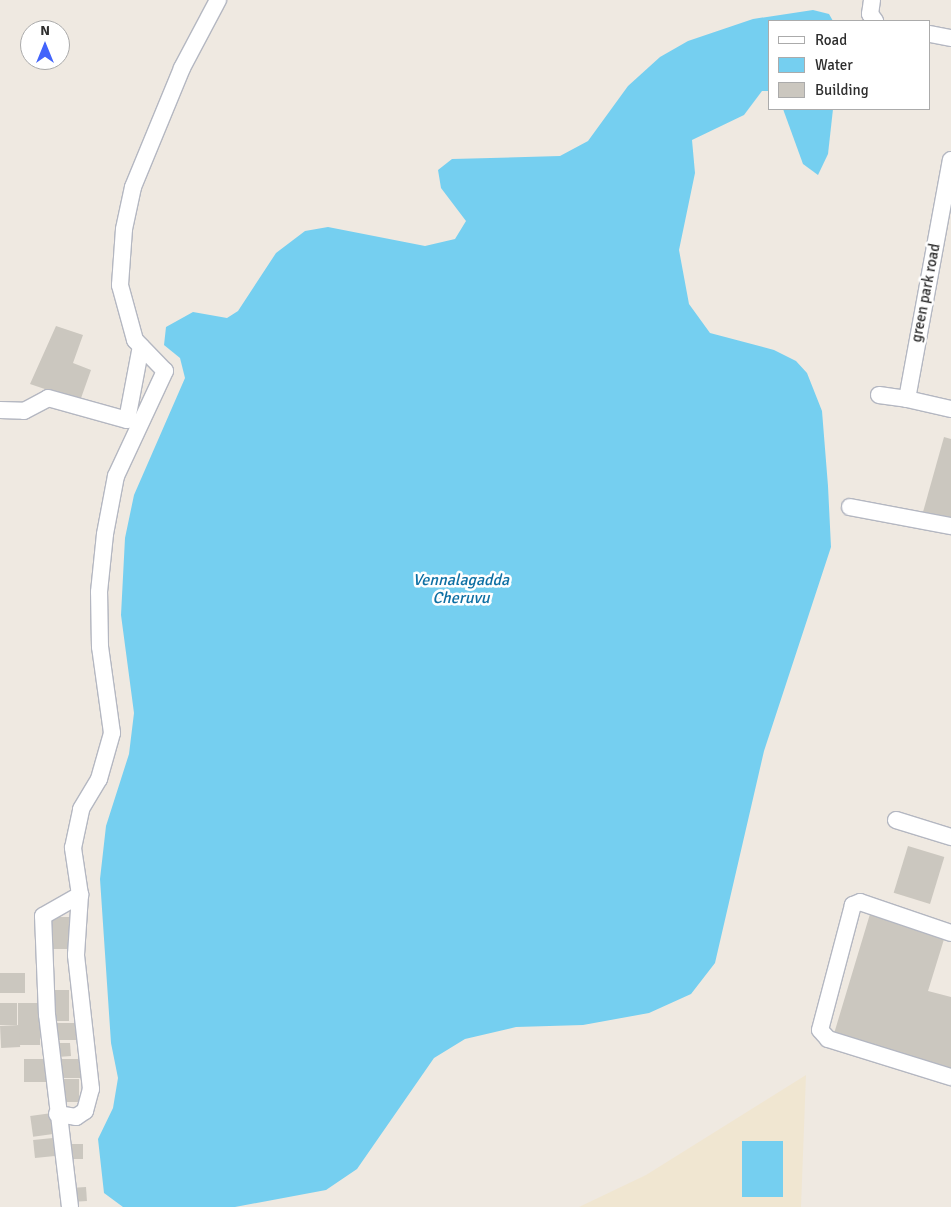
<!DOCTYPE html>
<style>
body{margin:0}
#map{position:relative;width:951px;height:1207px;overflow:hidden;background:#efe9e1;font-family:Signika,sans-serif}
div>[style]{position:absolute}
.education>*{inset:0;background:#f0e6d1}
.water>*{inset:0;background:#75cff0;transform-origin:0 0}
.building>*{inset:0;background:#cbc7bf;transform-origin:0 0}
.roads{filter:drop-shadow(1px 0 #b4b7c1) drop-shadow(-1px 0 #b4b7c1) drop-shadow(0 1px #b4b7c1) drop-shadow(0 -1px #b4b7c1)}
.minor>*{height:16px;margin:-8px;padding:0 8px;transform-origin:8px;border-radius:8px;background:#fff}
span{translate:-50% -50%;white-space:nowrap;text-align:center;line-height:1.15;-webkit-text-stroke:5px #fff;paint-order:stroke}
.street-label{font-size:15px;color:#2e2e2e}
.water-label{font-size:16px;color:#0d6fa3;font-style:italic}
.legend{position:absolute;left:768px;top:20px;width:162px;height:90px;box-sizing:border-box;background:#fff;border:1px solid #ababab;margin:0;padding:6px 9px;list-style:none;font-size:15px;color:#2e2e2e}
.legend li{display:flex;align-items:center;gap:10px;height:25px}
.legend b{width:25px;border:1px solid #ababab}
.north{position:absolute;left:20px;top:20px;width:50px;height:50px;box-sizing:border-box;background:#fff;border:1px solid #ababab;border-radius:50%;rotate:0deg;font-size:14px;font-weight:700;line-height:20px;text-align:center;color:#2e2e2e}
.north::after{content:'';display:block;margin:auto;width:18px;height:22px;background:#4264fb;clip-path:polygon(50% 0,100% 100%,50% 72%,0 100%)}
</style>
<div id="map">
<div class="education">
<i style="clip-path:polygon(806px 1075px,801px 1207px,579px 1207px,646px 1175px)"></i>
</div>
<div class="water">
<i style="clip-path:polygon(813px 10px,829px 14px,833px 21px,770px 21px,770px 91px,762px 91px,744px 115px,692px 140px,695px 173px,679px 250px,689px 304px,710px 333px,774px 350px,796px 361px,807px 373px,822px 411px,828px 486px,831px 547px,764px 751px,715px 963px,691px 994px,649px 1013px,583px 1025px,516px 1027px,465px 1039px,434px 1058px,357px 1169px,326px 1190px,235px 1207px,123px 1207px,104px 1193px,98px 1139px,113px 1108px,118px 1078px,111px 1043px,100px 879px,106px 826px,129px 754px,134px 713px,121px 615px,125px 538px,134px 495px,185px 378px,180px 358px,164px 345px,166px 327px,193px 312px,227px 318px,238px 311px,276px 253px,305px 231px,328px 227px,425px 246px,455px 239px,466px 221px,441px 188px,438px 170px,452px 159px,560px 156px,588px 141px,628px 86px,660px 57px,688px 41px,753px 19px)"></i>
<i style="clip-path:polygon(783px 109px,833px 109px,828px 154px,818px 175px,803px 164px)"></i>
<i style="left:742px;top:1141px;width:41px;height:56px"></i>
</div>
<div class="building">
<i style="clip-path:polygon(56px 326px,83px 335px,73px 363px,91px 370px,80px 401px,30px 384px)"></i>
<i style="clip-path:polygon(944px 437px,951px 439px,951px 517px,923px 512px)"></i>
<i style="left:908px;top:846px;width:38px;height:49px;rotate:17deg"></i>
<i style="clip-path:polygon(870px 914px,945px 936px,928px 991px,951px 997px,951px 1072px,833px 1037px)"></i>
<i style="left:50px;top:917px;width:20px;height:32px"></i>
<i style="left:0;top:973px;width:25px;height:20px"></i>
<i style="left:69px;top:990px;width:31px;height:16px;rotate:90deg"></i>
<i style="left:0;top:1003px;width:17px;height:22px"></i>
<i style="left:18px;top:1003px;width:22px;height:42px"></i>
<i style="left:55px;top:1023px;width:21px;height:17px"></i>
<i style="left:19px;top:1025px;width:22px;height:19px;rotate:87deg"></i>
<i style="clip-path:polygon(58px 1043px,70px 1043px,71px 1056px,58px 1057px)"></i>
<i style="left:46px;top:1059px;width:23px;height:22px;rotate:90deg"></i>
<i style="left:57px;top:1059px;width:24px;height:19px"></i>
<i style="left:61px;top:1079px;width:18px;height:23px"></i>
<i style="left:52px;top:1113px;width:21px;height:22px;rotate:82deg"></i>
<i style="left:53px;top:1138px;width:18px;height:20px;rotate:84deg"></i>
<i style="left:66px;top:1144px;width:17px;height:15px"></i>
<i style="left:86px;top:1187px;width:14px;height:16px;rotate:86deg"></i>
</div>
<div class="roads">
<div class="minor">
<i style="left:872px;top:0;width:14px;rotate:98deg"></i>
<i style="left:870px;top:14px;width:9px;rotate:54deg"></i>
<i style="left:930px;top:34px;width:21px;rotate:11deg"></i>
<i style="left:879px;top:395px;width:28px;rotate:8deg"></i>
<i style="left:907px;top:399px;width:243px;rotate:-79.6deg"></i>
<i style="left:907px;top:399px;width:45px;rotate:12.8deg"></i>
<i style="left:0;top:410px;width:24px;rotate:2deg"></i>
<i style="left:24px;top:411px;width:27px;rotate:-28deg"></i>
<i style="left:48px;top:398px;width:82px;rotate:15.6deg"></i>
<i style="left:127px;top:420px;width:75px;rotate:-79.3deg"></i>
<i style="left:850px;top:507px;width:103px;rotate:10.7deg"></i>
<i style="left:896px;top:820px;width:58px;rotate:17.2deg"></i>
<i style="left:951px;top:933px;width:96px;rotate:-161.2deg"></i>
<i style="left:860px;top:902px;width:8px;rotate:157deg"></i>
<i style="left:853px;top:905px;width:129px;rotate:104.8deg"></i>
<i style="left:820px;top:1030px;width:12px;rotate:48deg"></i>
<i style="left:828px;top:1039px;width:129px;rotate:17.2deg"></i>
<i style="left:57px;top:1114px;width:19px;rotate:9deg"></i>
<i style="left:76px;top:1117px;width:11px;rotate:-34deg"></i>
<i style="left:85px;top:1111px;width:23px;rotate:-75deg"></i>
<i style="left:91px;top:1089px;width:135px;rotate:-96.4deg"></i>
<i style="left:76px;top:955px;width:60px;rotate:-86.2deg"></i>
<i style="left:80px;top:895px;width:48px;rotate:-98.5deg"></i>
<i style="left:73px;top:848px;width:40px;rotate:-78deg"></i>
<i style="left:81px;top:809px;width:35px;rotate:-59deg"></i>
<i style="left:99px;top:779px;width:48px;rotate:-74.2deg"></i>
<i style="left:112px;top:733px;width:87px;rotate:-97.9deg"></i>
<i style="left:100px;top:647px;width:55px;rotate:-91deg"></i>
<i style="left:99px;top:592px;width:58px;rotate:-84.1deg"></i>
<i style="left:105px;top:534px;width:59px;rotate:-79.3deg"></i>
<i style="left:116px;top:476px;width:116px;rotate:-65deg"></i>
<i style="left:165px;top:371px;width:43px;rotate:-134.1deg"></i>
<i style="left:135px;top:340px;width:57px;rotate:-105.3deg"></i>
<i style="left:120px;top:285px;width:56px;rotate:-85.9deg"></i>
<i style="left:124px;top:229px;width:43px;rotate:-77.9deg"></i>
<i style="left:133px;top:187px;width:129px;rotate:-67.6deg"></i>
<i style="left:182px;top:68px;width:77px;rotate:-62.1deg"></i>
<i style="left:70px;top:1207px;width:193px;rotate:-96.8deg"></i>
<i style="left:47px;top:1015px;width:99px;rotate:-92.3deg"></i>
<i style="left:43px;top:916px;width:43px;rotate:-29.6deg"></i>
</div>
</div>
<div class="street-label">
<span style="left:926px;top:293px;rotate:-79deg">green park road</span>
</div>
<div class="water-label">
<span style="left:461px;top:589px">Vennalagadda<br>Cheruvu</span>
</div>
<ul class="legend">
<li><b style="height:6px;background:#fff"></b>Road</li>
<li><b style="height:14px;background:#75cff0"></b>Water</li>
<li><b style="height:14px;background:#cbc7bf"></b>Building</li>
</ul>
<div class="north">N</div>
</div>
